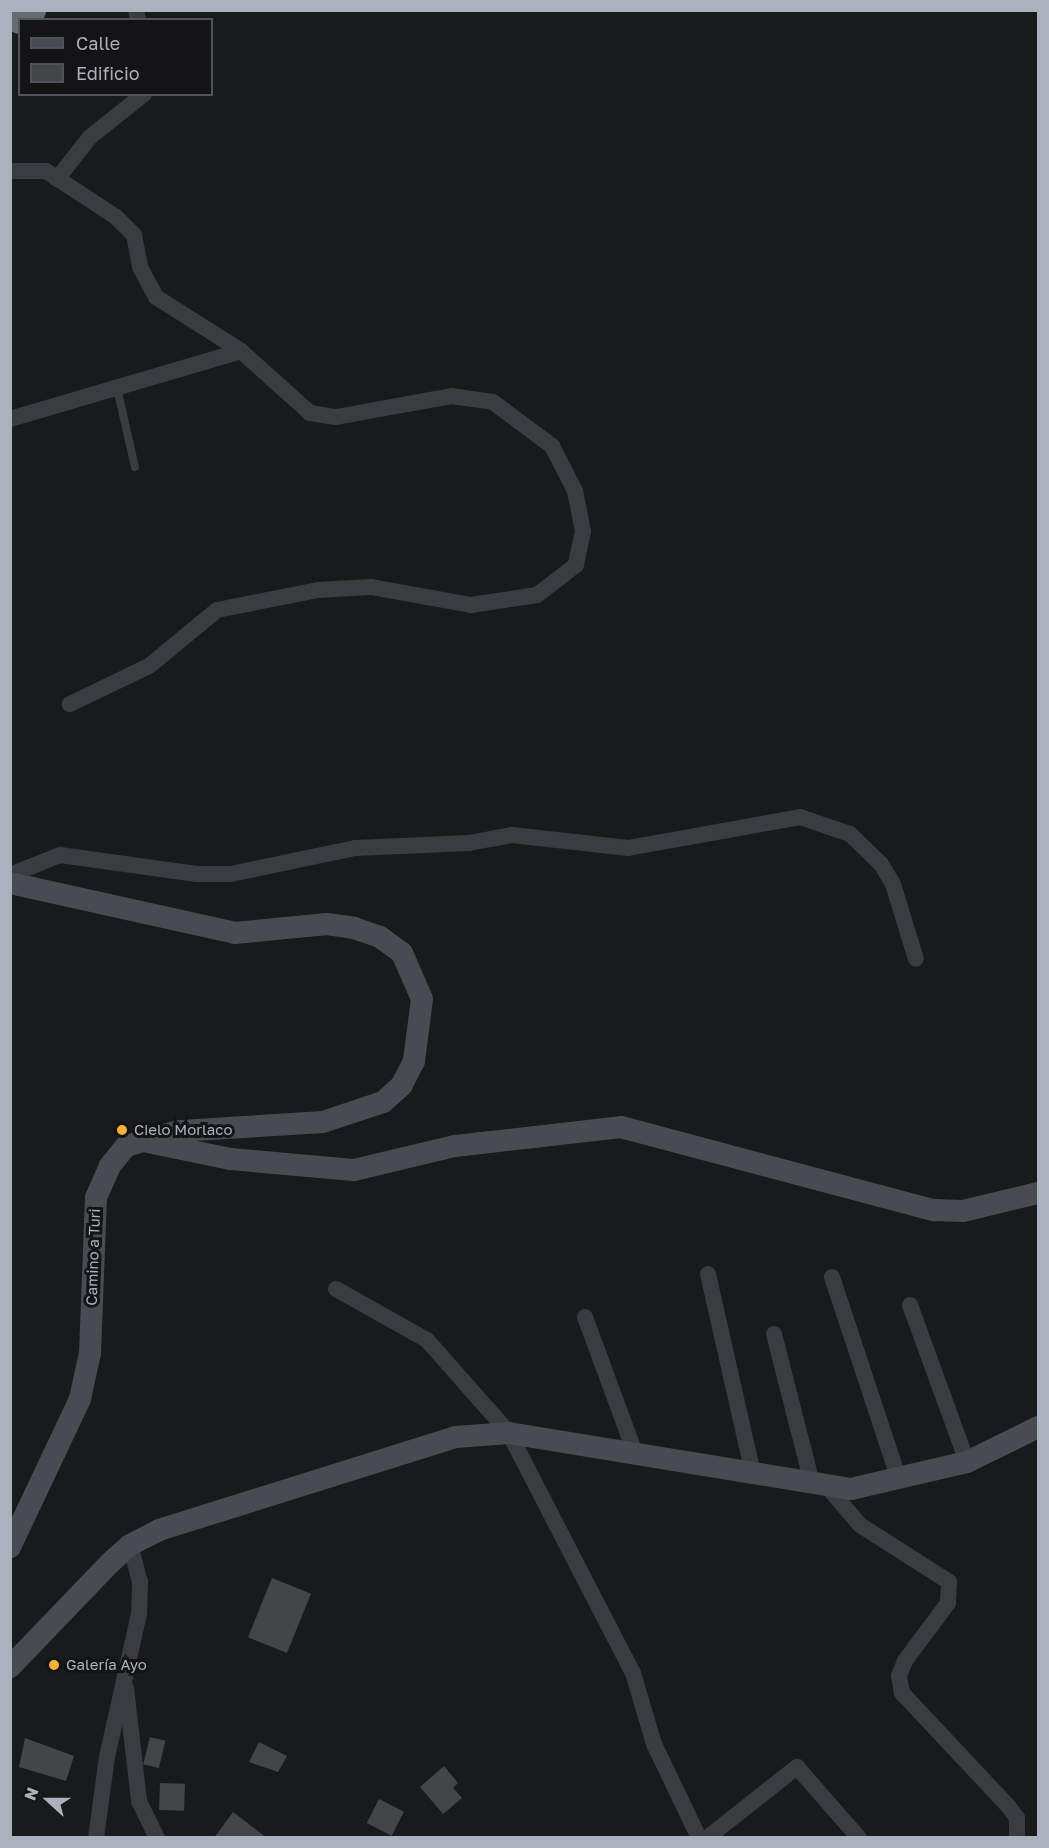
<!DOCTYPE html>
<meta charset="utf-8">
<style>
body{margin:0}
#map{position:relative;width:1049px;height:1848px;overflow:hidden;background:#191a1c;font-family:"Golos Text",sans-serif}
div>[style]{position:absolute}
.building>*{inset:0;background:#434549;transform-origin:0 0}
.lane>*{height:8px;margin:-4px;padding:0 4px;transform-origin:4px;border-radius:4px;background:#3a3c42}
.street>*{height:16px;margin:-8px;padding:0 8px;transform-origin:8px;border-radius:8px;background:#3a3c42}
.secondary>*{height:22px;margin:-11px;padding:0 11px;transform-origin:11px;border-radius:11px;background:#484b52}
.highway>*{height:28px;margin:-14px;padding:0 14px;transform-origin:14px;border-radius:14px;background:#666a73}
.dots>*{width:16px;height:16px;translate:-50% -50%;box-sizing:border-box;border:3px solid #141417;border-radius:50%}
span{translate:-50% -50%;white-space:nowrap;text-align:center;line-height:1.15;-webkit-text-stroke:6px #141417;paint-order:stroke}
.poi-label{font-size:15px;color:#abb1bd}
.left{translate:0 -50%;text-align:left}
.street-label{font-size:15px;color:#abb1bd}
.frame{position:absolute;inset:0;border:12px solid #abb1bd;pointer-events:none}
.legend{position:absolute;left:18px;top:18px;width:195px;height:78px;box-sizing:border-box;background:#141417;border:2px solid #505359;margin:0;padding:8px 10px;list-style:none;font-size:18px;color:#abb1bd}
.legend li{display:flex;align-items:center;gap:12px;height:30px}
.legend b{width:30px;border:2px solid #505359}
.north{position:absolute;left:18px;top:1770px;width:60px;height:60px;-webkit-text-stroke:4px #141417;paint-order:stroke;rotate:291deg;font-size:16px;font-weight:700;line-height:24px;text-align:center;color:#abb1bd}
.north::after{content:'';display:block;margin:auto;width:21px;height:27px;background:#abb1bd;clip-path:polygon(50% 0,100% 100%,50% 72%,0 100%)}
</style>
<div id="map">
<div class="building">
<i style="left:272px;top:1578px;width:42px;height:64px;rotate:22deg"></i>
<i style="left:150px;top:1737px;width:16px;height:28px;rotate:14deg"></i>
<i style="clip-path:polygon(25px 1738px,74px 1756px,66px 1781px,19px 1767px)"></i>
<i style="clip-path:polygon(259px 1742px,287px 1756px,278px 1772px,249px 1762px)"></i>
<i style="clip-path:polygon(444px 1766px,458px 1783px,453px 1788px,462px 1798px,443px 1814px,420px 1787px)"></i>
<i style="left:160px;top:1783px;width:25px;height:27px;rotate:2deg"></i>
<i style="left:379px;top:1799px;width:28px;height:27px;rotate:27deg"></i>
<i style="clip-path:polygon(233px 1812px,267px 1838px,214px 1838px)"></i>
</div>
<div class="lane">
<i style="left:117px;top:388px;width:81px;rotate:77.2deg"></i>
</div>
<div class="street">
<i style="left:136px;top:10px;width:10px;rotate:79deg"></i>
<i style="left:10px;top:171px;width:36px"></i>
<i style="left:46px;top:171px;width:84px;rotate:33.3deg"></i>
<i style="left:116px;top:217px;width:25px;rotate:45deg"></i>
<i style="left:134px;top:235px;width:33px;rotate:79deg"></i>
<i style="left:140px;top:267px;width:34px;rotate:62deg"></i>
<i style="left:156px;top:297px;width:101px;rotate:32.4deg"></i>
<i style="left:241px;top:351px;width:93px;rotate:41.9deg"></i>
<i style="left:310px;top:413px;width:26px;rotate:9deg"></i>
<i style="left:336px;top:417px;width:117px;rotate:-10.3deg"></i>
<i style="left:451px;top:396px;width:42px;rotate:8.1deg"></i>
<i style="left:493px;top:402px;width:74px;rotate:36.7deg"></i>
<i style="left:552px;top:446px;width:51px;rotate:62.9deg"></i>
<i style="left:575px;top:491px;width:41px;rotate:78.7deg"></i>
<i style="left:583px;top:531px;width:35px;rotate:102deg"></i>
<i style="left:576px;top:565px;width:49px;rotate:142.4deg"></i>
<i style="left:537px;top:595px;width:67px;rotate:171.4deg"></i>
<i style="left:471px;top:605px;width:102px;rotate:-169.8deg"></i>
<i style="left:371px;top:587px;width:53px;rotate:176.8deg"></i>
<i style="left:318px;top:590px;width:103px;rotate:168.8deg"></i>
<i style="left:217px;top:610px;width:88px;rotate:140.5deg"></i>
<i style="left:149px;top:666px;width:88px;rotate:154.3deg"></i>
<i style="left:57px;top:179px;width:53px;rotate:-51.8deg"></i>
<i style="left:90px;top:137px;width:69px;rotate:-38.5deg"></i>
<i style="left:10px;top:419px;width:241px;rotate:-16.4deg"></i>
<i style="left:10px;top:875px;width:54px;rotate:-21.8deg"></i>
<i style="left:60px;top:855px;width:138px;rotate:7.9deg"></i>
<i style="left:197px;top:874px;width:34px"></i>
<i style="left:231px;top:874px;width:127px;rotate:-11.8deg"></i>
<i style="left:355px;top:848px;width:114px;rotate:-2.5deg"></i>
<i style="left:469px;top:843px;width:44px;rotate:-10.5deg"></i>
<i style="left:512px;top:835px;width:117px;rotate:6.4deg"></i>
<i style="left:628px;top:848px;width:175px;rotate:-10.2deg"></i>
<i style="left:800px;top:817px;width:53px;rotate:18.8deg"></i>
<i style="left:850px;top:834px;width:43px;rotate:44.1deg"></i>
<i style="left:881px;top:864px;width:23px;rotate:59deg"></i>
<i style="left:893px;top:884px;width:78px;rotate:73deg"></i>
<i style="left:708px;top:1274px;width:204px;rotate:77.3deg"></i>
<i style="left:832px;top:1277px;width:214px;rotate:71.7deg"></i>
<i style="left:336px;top:1289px;width:104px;rotate:29.3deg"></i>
<i style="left:427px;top:1340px;width:124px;rotate:48.6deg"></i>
<i style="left:509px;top:1433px;width:270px;rotate:62.7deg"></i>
<i style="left:633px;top:1673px;width:74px;rotate:73.5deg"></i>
<i style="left:654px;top:1744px;width:104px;rotate:64.4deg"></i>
<i style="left:910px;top:1305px;width:167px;rotate:70deg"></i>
<i style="left:585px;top:1317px;width:145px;rotate:69.8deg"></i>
<i style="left:774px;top:1334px;width:154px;rotate:75.7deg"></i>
<i style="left:826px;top:1485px;width:52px;rotate:49.6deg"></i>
<i style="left:860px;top:1525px;width:106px;rotate:32.6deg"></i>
<i style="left:949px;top:1582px;width:21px;rotate:93deg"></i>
<i style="left:948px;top:1603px;width:72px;rotate:126.6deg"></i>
<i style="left:905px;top:1661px;width:16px;rotate:112deg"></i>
<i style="left:899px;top:1676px;width:17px;rotate:80deg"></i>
<i style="left:902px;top:1693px;width:155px;rotate:46.8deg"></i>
<i style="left:1008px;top:1806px;width:15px;rotate:53deg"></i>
<i style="left:1017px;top:1818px;width:20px;rotate:90deg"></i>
<i style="left:126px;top:1688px;width:114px;rotate:83.4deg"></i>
<i style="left:139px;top:1801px;width:41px;rotate:64.1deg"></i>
<i style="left:96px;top:1838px;width:82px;rotate:-82.3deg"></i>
<i style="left:107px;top:1757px;width:147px;rotate:-77.4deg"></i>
<i style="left:139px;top:1614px;width:32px;rotate:-88deg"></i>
<i style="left:140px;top:1582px;width:38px;rotate:-105deg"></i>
<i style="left:707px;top:1838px;width:115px;rotate:-38.3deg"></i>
<i style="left:797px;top:1767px;width:94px;rotate:48.9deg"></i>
</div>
<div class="secondary">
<i style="left:10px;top:883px;width:230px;rotate:12.5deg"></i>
<i style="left:235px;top:933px;width:92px;rotate:-5.6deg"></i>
<i style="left:327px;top:924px;width:27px;rotate:8deg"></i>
<i style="left:354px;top:928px;width:28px;rotate:19deg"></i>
<i style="left:380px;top:937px;width:27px;rotate:36deg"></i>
<i style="left:402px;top:953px;width:50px;rotate:66.5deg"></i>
<i style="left:422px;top:999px;width:63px;rotate:97.4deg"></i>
<i style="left:414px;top:1061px;width:27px;rotate:117deg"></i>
<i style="left:402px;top:1085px;width:25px;rotate:138deg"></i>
<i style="left:383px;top:1102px;width:63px;rotate:161.6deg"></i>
<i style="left:323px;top:1122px;width:145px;rotate:176.4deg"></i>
<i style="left:178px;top:1131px;width:54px;rotate:163.9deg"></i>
<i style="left:126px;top:1146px;width:26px;rotate:129deg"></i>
<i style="left:110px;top:1166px;width:34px;rotate:114deg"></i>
<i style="left:96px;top:1197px;width:156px;rotate:92.2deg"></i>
<i style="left:90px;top:1353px;width:47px;rotate:102.3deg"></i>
<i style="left:80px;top:1399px;width:164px;rotate:115.3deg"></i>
<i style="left:148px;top:1142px;width:84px;rotate:11.7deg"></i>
<i style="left:230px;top:1159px;width:124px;rotate:5.1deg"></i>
<i style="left:354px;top:1170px;width:104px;rotate:-13.4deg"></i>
<i style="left:455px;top:1146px;width:167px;rotate:-6.5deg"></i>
<i style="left:621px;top:1127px;width:324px;rotate:14.9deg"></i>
<i style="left:934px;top:1210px;width:29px;rotate:2deg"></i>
<i style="left:963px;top:1211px;width:77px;rotate:-13.5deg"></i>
<i style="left:10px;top:1667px;width:144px;rotate:-46.1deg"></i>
<i style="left:110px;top:1563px;width:27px;rotate:-42deg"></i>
<i style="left:130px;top:1545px;width:33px;rotate:-27deg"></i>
<i style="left:159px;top:1530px;width:311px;rotate:-17.4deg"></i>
<i style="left:456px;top:1437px;width:53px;rotate:-4.3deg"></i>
<i style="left:509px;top:1433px;width:347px;rotate:9.3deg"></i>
<i style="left:851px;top:1489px;width:119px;rotate:-13.1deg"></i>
<i style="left:967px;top:1462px;width:79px;rotate:-26.2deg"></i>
</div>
<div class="highway">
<i style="left:20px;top:20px;width:16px;rotate:-40deg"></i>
</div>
<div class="dots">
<i style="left:122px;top:1130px;background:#ffb12f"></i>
<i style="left:54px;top:1665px;background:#ffb12f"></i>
</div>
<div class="poi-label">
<span class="left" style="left:134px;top:1130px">Cielo Morlaco</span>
<span class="left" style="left:66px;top:1665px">Galería Ayo</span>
</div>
<div class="street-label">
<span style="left:93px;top:1257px;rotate:-88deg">Camino a Turi</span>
</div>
<div class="frame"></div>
<ul class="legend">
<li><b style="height:8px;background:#484b52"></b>Calle</li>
<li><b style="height:16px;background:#434549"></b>Edificio</li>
</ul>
<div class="north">N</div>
</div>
